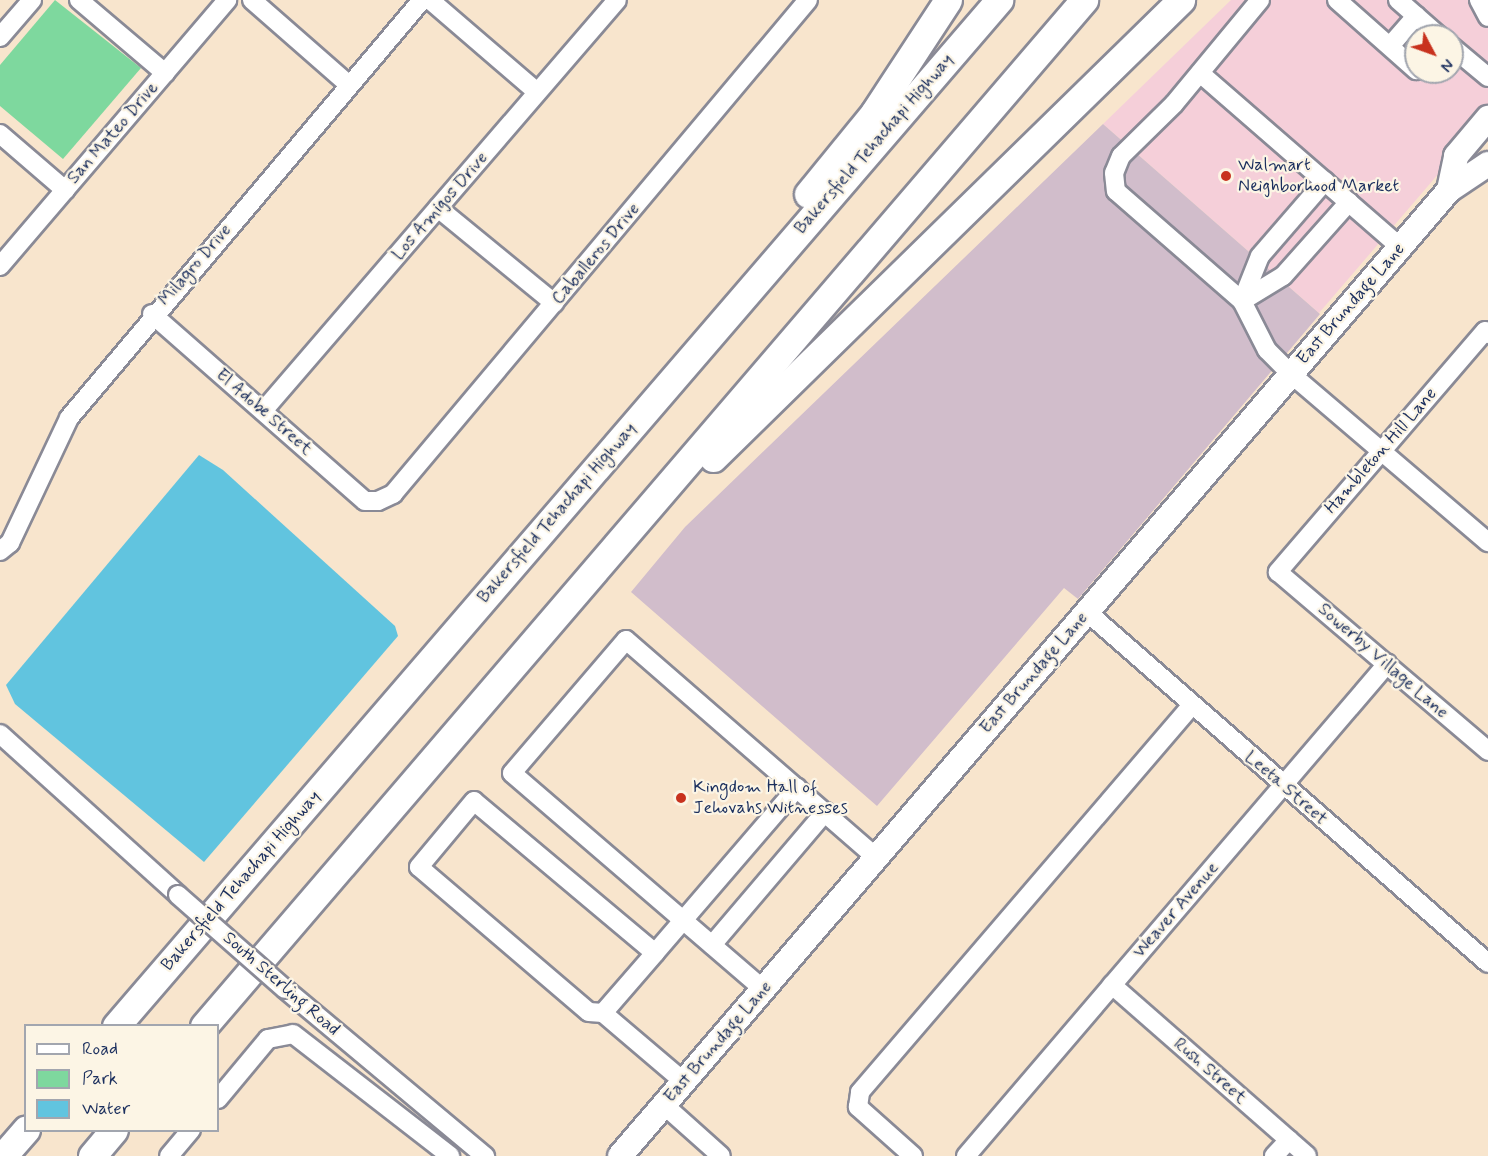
<!DOCTYPE html>
<style>
body{margin:0}
#map{position:relative;width:1488px;height:1156px;overflow:hidden;background:#f8e5cd;font-family:Mynerve,sans-serif}
div>[style]{position:absolute}
.built>*{inset:0;background:#f5cfd9}
.industrial>*{inset:0;background:#d1bdcb}
.green>*{inset:0;background:#7ed89e}
.water>*{inset:0;background:#61c4df}
.roads{filter:drop-shadow(2px 0 #8a8a96) drop-shadow(-2px 0 #8a8a96) drop-shadow(0 2px #8a8a96) drop-shadow(0 -2px #8a8a96)}
.minor>*{height:18px;margin:-9px;padding:0 9px;transform-origin:9px;border-radius:9px;background:#fff}
.major>*{height:24px;margin:-12px;padding:0 12px;transform-origin:12px;border-radius:12px;background:#fff}
.highway>*{height:27px;margin:-13.5px;padding:0 13.5px;transform-origin:13.5px;border-radius:13.5px;background:#fff}
.bridges{filter:drop-shadow(2px 0 #8a8a96) drop-shadow(-2px 0 #8a8a96) drop-shadow(0 2px #8a8a96) drop-shadow(0 -2px #8a8a96)}
.minor-bridge>*{height:18px;margin:-9px;padding:0 9px;transform-origin:9px;border-radius:9px;background:#fff}
.dots>*{width:16px;height:16px;translate:-50% -50%;box-sizing:border-box;border:3px solid #fcf5e5;border-radius:50%}
span{translate:-50% -50%;white-space:nowrap;text-align:center;line-height:1.15;-webkit-text-stroke:4.5px #fcf5e5;paint-order:stroke}
.street-label{font-size:18px;color:#1b2f5e}
.poi-label{font-size:18px;color:#1b2f5e}
.left{translate:0 -50%;text-align:left}
.legend{position:absolute;left:24px;top:1024px;width:195px;height:108px;box-sizing:border-box;background:#fcf5e5;border:2px solid #a2a6af;margin:0;padding:8px 10px;list-style:none;font-size:18px;color:#1b2f5e}
.legend li{display:flex;align-items:center;gap:12px;height:30px}
.legend b{width:30px;border:2px solid #a2a6af}
.north{position:absolute;left:1404px;top:24px;width:60px;height:60px;box-sizing:border-box;background:#fcf5e5;border:2px solid #a2a6af;border-radius:50%;rotate:131deg;font-size:16px;font-weight:700;line-height:24px;text-align:center;color:#1b2f5e}
.north::after{content:'';display:block;margin:auto;width:21px;height:27px;background:#c8321e;clip-path:polygon(50% 0,100% 100%,50% 72%,0 100%)}
</style>
<div id="map">
<div class="built">
<i style="clip-path:polygon(evenodd,1231px 0,1488px 0,1488px 116px,1319px 313px,1103px 124px,1231px 0,1416px 36px,1452px 36px,1452px 72px,1416px 72px,1416px 36px)"></i>
</div>
<div class="industrial">
<i style="clip-path:polygon(1103px 124px,1320px 314px,1078px 599px,1064px 588px,877px 806px,631px 592px,685px 527px)"></i>
</div>
<div class="green">
<i style="clip-path:polygon(55px 0,141px 68px,63px 159px,0 106px,0 65px)"></i>
</div>
<div class="water">
<i style="clip-path:polygon(199px 455px,223px 470px,395px 626px,398px 636px,204px 862px,15px 704px,6px 685px)"></i>
</div>
<div class="roads">
<div class="minor">
<i style="left:79px;top:0;width:113px;rotate:40.3deg"></i>
<i style="left:252px;top:0;width:129px;rotate:41.2deg"></i>
<i style="left:430px;top:0;width:141px;rotate:40.7deg"></i>
<i style="left:1260px;top:0;width:135px;rotate:129.6deg"></i>
<i style="left:1174px;top:104px;width:74px;rotate:135.5deg"></i>
<i style="left:1121px;top:156px;width:18px;rotate:112deg"></i>
<i style="left:1114px;top:173px;width:18px;rotate:84deg"></i>
<i style="left:1116px;top:191px;width:167px;rotate:41.1deg"></i>
<i style="left:1242px;top:301px;width:48px;rotate:-68.2deg"></i>
<i style="left:1260px;top:256px;width:99px;rotate:-49.1deg"></i>
<i style="left:1337px;top:0;width:106px;rotate:41.5deg"></i>
<i style="left:1398px;top:0;width:55px;rotate:41.3deg"></i>
<i style="left:1479px;top:0;width:19px;rotate:62deg"></i>
<i style="left:0;top:37px;width:49px;rotate:-49.1deg"></i>
<i style="left:1390px;top:46px;width:40px;rotate:-49deg"></i>
<i style="left:1452px;top:47px;width:47px;rotate:39.8deg"></i>
<i style="left:1200px;top:73px;width:265px;rotate:41deg"></i>
<i style="left:0;top:134px;width:86px;rotate:40.7deg"></i>
<i style="left:1349px;top:202px;width:99px;rotate:131.7deg"></i>
<i style="left:1283px;top:276px;width:48px;rotate:148.6deg"></i>
<i style="left:1242px;top:301px;width:55px;rotate:63deg"></i>
<i style="left:1267px;top:350px;width:34px;rotate:45deg"></i>
<i style="left:1291px;top:374px;width:259px;rotate:40.5deg"></i>
<i style="left:438px;top:208px;width:150px;rotate:39.3deg"></i>
<i style="left:0;top:266px;width:350px;rotate:-49.5deg"></i>
<i style="left:152px;top:314px;width:283px;rotate:41.3deg"></i>
<i style="left:365px;top:501px;width:13px"></i>
<i style="left:378px;top:501px;width:17px;rotate:-25deg"></i>
<i style="left:393px;top:494px;width:645px;rotate:-49.97deg"></i>
<i style="left:1488px;top:334px;width:4px;rotate:-135deg"></i>
<i style="left:1485px;top:331px;width:318px;rotate:130.7deg"></i>
<i style="left:1278px;top:572px;width:276px;rotate:40.4deg"></i>
<i style="left:263px;top:411px;width:542px;rotate:-49.26deg"></i>
<i style="left:0;top:551px;width:13px;rotate:-39deg"></i>
<i style="left:10px;top:543px;width:138px;rotate:-64.7deg"></i>
<i style="left:69px;top:418px;width:547px;rotate:-49.82deg"></i>
<i style="left:1086px;top:611px;width:534px;rotate:41.21deg"></i>
<i style="left:0;top:734px;width:240px;rotate:42.1deg"></i>
<i style="left:712px;top:945px;width:175px;rotate:-49.6deg"></i>
<i style="left:655px;top:953px;width:218px;rotate:-49.3deg"></i>
<i style="left:1112px;top:985px;width:259px;rotate:41.2deg"></i>
<i style="left:285px;top:989px;width:261px;rotate:39.9deg"></i>
<i style="left:763px;top:989px;width:331px;rotate:-139.3deg"></i>
<i style="left:512px;top:773px;width:175px;rotate:-49.4deg"></i>
<i style="left:626px;top:640px;width:331px;rotate:41deg"></i>
<i style="left:603px;top:1013px;width:79px;rotate:-49.1deg"></i>
<i style="left:655px;top:953px;width:236px;rotate:-140deg"></i>
<i style="left:474px;top:801px;width:86px;rotate:129.8deg"></i>
<i style="left:419px;top:867px;width:223px;rotate:40.5deg"></i>
<i style="left:589px;top:1012px;width:14px;rotate:4deg"></i>
<i style="left:603px;top:1013px;width:106px;rotate:40.4deg"></i>
<i style="left:218px;top:1099px;width:78px;rotate:-50.2deg"></i>
<i style="left:268px;top:1039px;width:25px;rotate:-11deg"></i>
<i style="left:293px;top:1034px;width:199px;rotate:37.8deg"></i>
<i style="left:664px;top:1105px;width:76px;rotate:41.8deg"></i>
<i style="left:169px;top:1156px;width:34px;rotate:-50deg"></i>
<i style="left:913px;top:1156px;width:74px;rotate:-138.3deg"></i>
<i style="left:858px;top:1107px;width:15px;rotate:-82deg"></i>
<i style="left:860px;top:1092px;width:510px;rotate:-49.37deg"></i>
<i style="left:966px;top:1156px;width:648px;rotate:-49.45deg"></i>
<i style="left:1274px;top:1156px;width:22px;rotate:-47deg"></i>
</div>
<div class="major">
<i style="left:1449px;top:190px;width:35px;rotate:-78deg"></i>
<i style="left:1456px;top:156px;width:50px;rotate:-49.9deg"></i>
<i style="left:620px;top:1156px;width:1273px;rotate:-49.36deg"></i>
<i style="left:1449px;top:190px;width:47px;rotate:-33.7deg"></i>
</div>
<div class="highway">
<i style="left:808px;top:194px;width:104px;rotate:-50.8deg"></i>
<i style="left:874px;top:113px;width:135px;rotate:-56.8deg"></i>
<i style="left:713px;top:458px;width:655px;rotate:-44.38deg"></i>
<i style="left:116px;top:1026px;width:1354px;rotate:-49.28deg"></i>
<i style="left:204px;top:1026px;width:1352px;rotate:-49.38deg"></i>
<i style="left:3px;top:1156px;width:35px;rotate:-49deg"></i>
<i style="left:92px;top:1156px;width:34px;rotate:-50deg"></i>
</div>
</div>
<div class="bridges">
<div class="minor-bridge">
<i style="left:178px;top:895px;width:142px;rotate:41.3deg"></i>
</div>
</div>
<div class="dots">
<i style="left:1226px;top:176px;background:#c8321e"></i>
<i style="left:681px;top:798px;background:#c8321e"></i>
</div>
<div class="street-label">
<span style="left:113px;top:133px;rotate:-49deg">San Mateo Drive</span>
<span style="left:874px;top:144px;rotate:-49deg">Bakersfield Tehachapi Highway</span>
<span style="left:440px;top:206px;rotate:-49deg">Los Amigos Drive</span>
<span style="left:596px;top:254px;rotate:-50deg">Caballeros Drive</span>
<span style="left:195px;top:265px;rotate:-49deg">Milagro Drive</span>
<span style="left:1351px;top:304px;rotate:-49deg">East Brundage Lane</span>
<span style="left:264px;top:412px;rotate:41deg">El Adobe Street</span>
<span style="left:1381px;top:451px;rotate:-49deg">Hambleton Hill Lane</span>
<span style="left:557px;top:513px;rotate:-49deg">Bakersfield Tehachapi Highway</span>
<span style="left:1383px;top:661px;rotate:41deg">Sowerby Village Lane</span>
<span style="left:1034px;top:673px;rotate:-49deg">East Brundage Lane</span>
<span style="left:1286px;top:788px;rotate:41deg">Leeta Street</span>
<span style="left:241px;top:881px;rotate:-49deg">Bakersfield Tehachapi Highway</span>
<span style="left:1176px;top:910px;rotate:-49deg">Weaver Avenue</span>
<span style="left:281px;top:984px;rotate:41deg">South Sterling Road</span>
<span style="left:718px;top:1042px;rotate:-49deg">East Brundage Lane</span>
<span style="left:1210px;top:1071px;rotate:41deg">Rush Street</span>
</div>
<div class="poi-label">
<span class="left" style="left:1238px;top:176px">Walmart<br>Neighborhood Market</span>
<span class="left" style="left:693px;top:798px">Kingdom Hall of<br>Jehovahs Witnesses</span>
</div>
<ul class="legend">
<li><b style="height:8px;background:#fff"></b>Road</li>
<li><b style="height:16px;background:#7ed89e"></b>Park</li>
<li><b style="height:16px;background:#61c4df"></b>Water</li>
</ul>
<div class="north">N</div>
</div>
